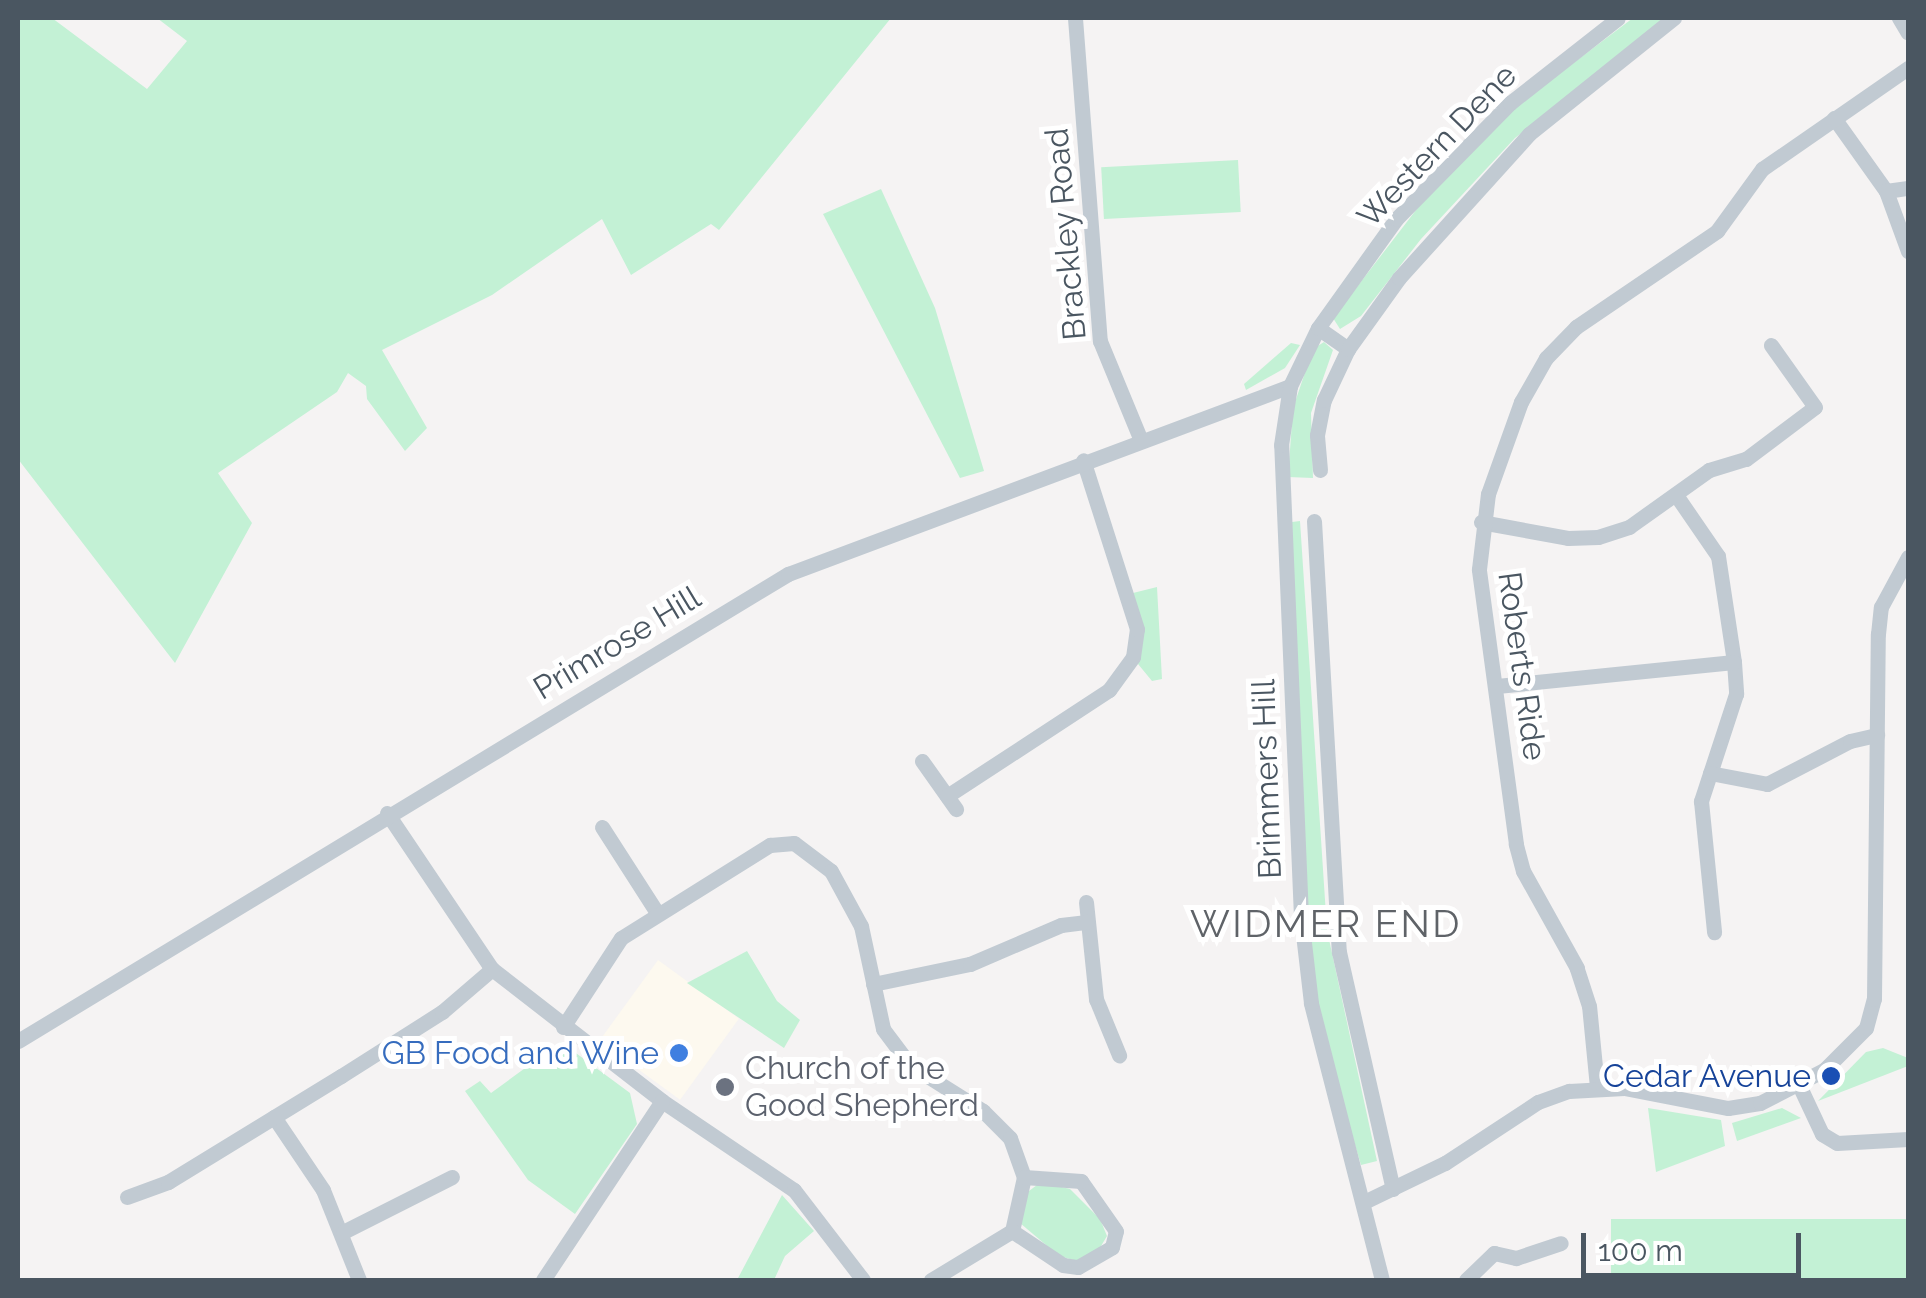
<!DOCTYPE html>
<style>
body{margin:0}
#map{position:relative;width:1926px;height:1298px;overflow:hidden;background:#f5f3f3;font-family:Raleway,sans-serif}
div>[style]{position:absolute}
.commercial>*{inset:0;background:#fdf9ef;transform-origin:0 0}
.green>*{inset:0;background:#c3f1d5;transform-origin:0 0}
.minor>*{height:15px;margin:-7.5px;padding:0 7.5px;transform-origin:7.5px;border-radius:7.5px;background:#c1cad2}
.dots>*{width:28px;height:28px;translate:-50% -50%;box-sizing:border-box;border:5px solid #fff;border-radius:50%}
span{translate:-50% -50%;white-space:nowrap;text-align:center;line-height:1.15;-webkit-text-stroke:10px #fff;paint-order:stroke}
.street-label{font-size:32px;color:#4a5661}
.shop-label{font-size:32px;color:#366cbe}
.right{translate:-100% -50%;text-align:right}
.worship-label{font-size:32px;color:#5b616d}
.left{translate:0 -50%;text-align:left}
.transit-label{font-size:32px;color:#164399}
.quarter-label{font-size:38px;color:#5f6368;letter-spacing:2.5px}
.frame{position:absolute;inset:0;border:20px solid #4a5661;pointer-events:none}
.scale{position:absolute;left:1581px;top:1233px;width:220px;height:45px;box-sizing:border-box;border:5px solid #4a5661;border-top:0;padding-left:12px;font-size:30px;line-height:35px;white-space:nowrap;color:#4a5661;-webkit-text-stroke:8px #fff;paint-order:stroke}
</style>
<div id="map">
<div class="commercial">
<i style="left:658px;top:960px;width:100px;height:100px;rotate:36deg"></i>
</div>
<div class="green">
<i style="clip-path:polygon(18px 18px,52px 18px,147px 89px,187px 41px,157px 18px,891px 18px,719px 230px,711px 224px,631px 275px,602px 219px,492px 295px,382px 350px,427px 428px,405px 451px,367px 399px,366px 386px,348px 373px,337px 392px,218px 473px,252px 523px,175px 663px,18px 459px)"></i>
<i style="clip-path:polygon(1633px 18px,1667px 18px,1515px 138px,1421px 239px,1361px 316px,1340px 329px,1333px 318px,1423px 201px,1507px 113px)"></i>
<i style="left:1238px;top:160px;width:52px;height:137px;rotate:87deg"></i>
<i style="clip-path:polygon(881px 189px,935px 308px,984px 471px,960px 478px,823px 214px)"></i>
<i style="clip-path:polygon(1324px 342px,1333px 350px,1311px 413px,1313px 478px,1288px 477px,1293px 408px,1313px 349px)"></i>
<i style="clip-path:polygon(1291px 343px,1300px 345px,1285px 368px,1246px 390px,1244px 384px)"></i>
<i style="clip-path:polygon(1300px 521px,1327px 930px,1377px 1161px,1361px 1165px,1328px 1055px,1309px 959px,1294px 684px,1292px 522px)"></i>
<i style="clip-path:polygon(1157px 587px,1162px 679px,1152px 681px,1138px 664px,1142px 642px,1133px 593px)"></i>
<i style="clip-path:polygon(747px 951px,777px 1001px,800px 1020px,784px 1048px,687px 983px)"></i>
<i style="clip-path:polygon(561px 1042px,630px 1093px,637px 1124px,575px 1214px,528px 1180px,465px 1091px,480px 1081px,491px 1093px)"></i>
<i style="clip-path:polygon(1883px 1048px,1908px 1058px,1908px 1066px,1818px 1101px,1866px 1052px)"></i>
<i style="clip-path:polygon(1648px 1108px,1721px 1120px,1725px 1146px,1656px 1172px)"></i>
<i style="clip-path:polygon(1782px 1108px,1801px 1118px,1737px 1141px,1732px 1123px)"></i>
<i style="clip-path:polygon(1041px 1182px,1070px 1189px,1100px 1219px,1107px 1236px,1098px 1251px,1077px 1261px,1059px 1256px,1020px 1223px,1025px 1194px)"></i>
<i style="clip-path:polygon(782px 1195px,814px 1231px,785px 1256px,774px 1280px,737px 1280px)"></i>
<i style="left:1908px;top:1219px;width:61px;height:297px;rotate:90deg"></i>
</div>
<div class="minor">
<i style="left:1075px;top:18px;width:324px;rotate:85.6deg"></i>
<i style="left:1100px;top:341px;width:105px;rotate:67.6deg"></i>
<i style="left:1899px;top:18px;width:17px;rotate:59deg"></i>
<i style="left:1834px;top:118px;width:90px;rotate:54.5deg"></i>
<i style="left:1886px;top:191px;width:64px;rotate:69.9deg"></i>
<i style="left:1886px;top:191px;width:22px;rotate:-8deg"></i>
<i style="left:1318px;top:328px;width:37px;rotate:35deg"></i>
<i style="left:1320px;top:470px;width:35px;rotate:-95deg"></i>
<i style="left:1317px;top:435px;width:36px;rotate:-79deg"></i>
<i style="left:1324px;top:400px;width:56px;rotate:-64.8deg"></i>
<i style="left:1348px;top:349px;width:87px;rotate:-54.3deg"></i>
<i style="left:1399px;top:278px;width:194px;rotate:-47.9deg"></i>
<i style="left:1529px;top:134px;width:186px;rotate:-38.7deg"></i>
<i style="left:1676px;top:495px;width:74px;rotate:55.5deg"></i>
<i style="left:1718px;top:556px;width:107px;rotate:81.4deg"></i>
<i style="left:1734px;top:662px;width:32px;rotate:86deg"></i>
<i style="left:1736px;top:694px;width:113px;rotate:108.1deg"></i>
<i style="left:1701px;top:801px;width:132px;rotate:84.3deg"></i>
<i style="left:1314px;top:521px;width:432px;rotate:86.7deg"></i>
<i style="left:1339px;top:952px;width:243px;rotate:77.2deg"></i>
<i style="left:1481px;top:522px;width:88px;rotate:10.4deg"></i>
<i style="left:1568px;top:538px;width:30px;rotate:-2deg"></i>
<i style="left:1598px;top:537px;width:33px;rotate:-18deg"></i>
<i style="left:1629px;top:527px;width:98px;rotate:-35.5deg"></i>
<i style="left:1709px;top:470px;width:39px;rotate:-17deg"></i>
<i style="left:1746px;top:459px;width:86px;rotate:-37deg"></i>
<i style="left:1815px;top:407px;width:76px;rotate:-125.4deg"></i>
<i style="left:1497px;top:686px;width:238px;rotate:-5.8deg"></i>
<i style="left:922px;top:761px;width:59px;rotate:54.7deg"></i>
<i style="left:1710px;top:773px;width:58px;rotate:10.9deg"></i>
<i style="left:1767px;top:784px;width:93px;rotate:-27.4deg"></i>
<i style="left:1850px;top:741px;width:28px;rotate:-13deg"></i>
<i style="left:947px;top:796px;width:194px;rotate:-33.2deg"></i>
<i style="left:1109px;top:690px;width:41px;rotate:-54deg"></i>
<i style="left:1133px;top:657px;width:28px;rotate:-82deg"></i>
<i style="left:1137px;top:629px;width:177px;rotate:-107.7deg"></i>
<i style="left:387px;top:813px;width:188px;rotate:56.1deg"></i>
<i style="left:492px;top:969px;width:215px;rotate:37.8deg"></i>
<i style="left:662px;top:1101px;width:159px;rotate:34deg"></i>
<i style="left:794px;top:1190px;width:113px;rotate:52.5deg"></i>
<i style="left:602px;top:827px;width:100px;rotate:57.3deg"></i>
<i style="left:1086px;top:902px;width:98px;rotate:84.1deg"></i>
<i style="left:1096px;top:999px;width:61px;rotate:67.7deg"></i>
<i style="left:873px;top:984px;width:99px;rotate:-11.7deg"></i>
<i style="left:970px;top:964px;width:99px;rotate:-23.2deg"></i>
<i style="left:1061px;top:925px;width:26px;rotate:-7deg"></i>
<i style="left:563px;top:1027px;width:106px;rotate:-56.9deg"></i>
<i style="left:621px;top:938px;width:176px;rotate:-32deg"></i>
<i style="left:770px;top:845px;width:24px;rotate:-5deg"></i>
<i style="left:794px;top:843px;width:46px;rotate:37.1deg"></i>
<i style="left:831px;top:871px;width:63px;rotate:61.4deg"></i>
<i style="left:861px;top:926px;width:105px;rotate:77.9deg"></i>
<i style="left:883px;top:1029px;width:45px;rotate:53.1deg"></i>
<i style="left:910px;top:1065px;width:86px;rotate:32.2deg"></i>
<i style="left:983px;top:1111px;width:38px;rotate:45deg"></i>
<i style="left:1010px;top:1138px;width:41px;rotate:70.3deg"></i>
<i style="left:1024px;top:1177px;width:55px;rotate:102.5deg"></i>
<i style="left:1012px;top:1231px;width:95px;rotate:148.8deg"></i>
<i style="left:18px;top:1041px;width:901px;rotate:-31.24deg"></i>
<i style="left:788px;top:574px;width:536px;rotate:-20.53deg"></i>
<i style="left:1799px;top:1085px;width:54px;rotate:64.9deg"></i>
<i style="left:1822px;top:1134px;width:17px;rotate:31deg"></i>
<i style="left:1837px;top:1143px;width:71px;rotate:-3.2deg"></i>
<i style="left:1597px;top:1087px;width:81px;rotate:-95.6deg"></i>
<i style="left:1589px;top:1006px;width:40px;rotate:-108deg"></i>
<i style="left:1577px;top:968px;width:111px;rotate:-119.1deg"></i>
<i style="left:1523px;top:871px;width:28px;rotate:-105deg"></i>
<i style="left:1516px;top:844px;width:277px;rotate:-97.7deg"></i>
<i style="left:1479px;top:569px;width:76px;rotate:-83.2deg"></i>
<i style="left:1488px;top:494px;width:98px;rotate:-70.3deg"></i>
<i style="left:1521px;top:402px;width:51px;rotate:-60.4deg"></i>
<i style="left:1546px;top:358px;width:43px;rotate:-45.9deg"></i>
<i style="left:1576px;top:327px;width:171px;rotate:-34.2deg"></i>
<i style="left:1717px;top:231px;width:77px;rotate:-54deg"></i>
<i style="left:1762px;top:169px;width:178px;rotate:-34.7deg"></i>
<i style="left:274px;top:1117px;width:88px;rotate:56.1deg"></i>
<i style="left:323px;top:1190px;width:97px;rotate:68.2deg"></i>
<i style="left:127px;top:1197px;width:44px;rotate:-20.1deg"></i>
<i style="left:168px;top:1182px;width:203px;rotate:-31.5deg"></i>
<i style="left:341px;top:1076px;width:120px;rotate:-32.4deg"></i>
<i style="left:442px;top:1012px;width:66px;rotate:-40.7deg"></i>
<i style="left:1366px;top:1201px;width:88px;rotate:-25.7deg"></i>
<i style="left:1445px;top:1163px;width:111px;rotate:-33.3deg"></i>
<i style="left:1538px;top:1102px;width:33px;rotate:-20deg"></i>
<i style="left:1569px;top:1091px;width:55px;rotate:-3.1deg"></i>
<i style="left:1624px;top:1088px;width:106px;rotate:10.9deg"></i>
<i style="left:1728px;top:1108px;width:32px;rotate:-9deg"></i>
<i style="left:1760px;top:1103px;width:72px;rotate:-27.3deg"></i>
<i style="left:1824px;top:1070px;width:59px;rotate:-45deg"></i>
<i style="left:1866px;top:1028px;width:30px;rotate:-75deg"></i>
<i style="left:1874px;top:999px;width:365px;rotate:-89.4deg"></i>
<i style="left:1878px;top:634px;width:27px;rotate:-84deg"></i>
<i style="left:1881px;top:607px;width:57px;rotate:-61.6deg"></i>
<i style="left:1012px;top:1231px;width:61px;rotate:33.7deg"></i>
<i style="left:1063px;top:1265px;width:15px;rotate:8deg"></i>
<i style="left:1078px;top:1267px;width:39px;rotate:-30deg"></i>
<i style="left:1112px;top:1247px;width:16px;rotate:-76deg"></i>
<i style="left:1116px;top:1231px;width:61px;rotate:-125deg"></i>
<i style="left:1081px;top:1181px;width:57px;rotate:-176deg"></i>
<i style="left:343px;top:1232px;width:122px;rotate:-26.8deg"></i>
<i style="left:543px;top:1280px;width:215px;rotate:-56.4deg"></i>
<i style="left:1382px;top:1280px;width:286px;rotate:-104.4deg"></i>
<i style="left:1311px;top:1003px;width:87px;rotate:-96.6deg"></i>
<i style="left:1301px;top:917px;width:472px;rotate:-92.4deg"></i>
<i style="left:1281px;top:445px;width:60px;rotate:-81.3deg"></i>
<i style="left:1290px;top:386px;width:64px;rotate:-64.2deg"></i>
<i style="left:1318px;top:328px;width:134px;rotate:-54.4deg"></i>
<i style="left:1396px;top:219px;width:163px;rotate:-45.5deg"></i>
<i style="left:1510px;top:103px;width:137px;rotate:-38.2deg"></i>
<i style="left:1466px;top:1280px;width:39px;rotate:-44deg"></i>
<i style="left:1494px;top:1253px;width:23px;rotate:13deg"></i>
<i style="left:1516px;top:1258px;width:47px;rotate:-18.4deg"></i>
</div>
<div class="dots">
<i style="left:679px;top:1053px;background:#3f7fe0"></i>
<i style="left:1831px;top:1076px;background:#1a4fb4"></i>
<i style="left:725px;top:1087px;background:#6b7280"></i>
</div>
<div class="street-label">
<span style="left:1437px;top:146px;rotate:-46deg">Western Dene</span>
<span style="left:1066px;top:234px;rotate:-95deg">Brackley Road</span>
<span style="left:617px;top:643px;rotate:-31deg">Primrose Hill</span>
<span style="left:1522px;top:666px;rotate:82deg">Roberts Ride</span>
<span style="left:1267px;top:779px;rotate:-92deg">Brimmers Hill</span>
</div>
<div class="shop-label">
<span class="right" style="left:659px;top:1053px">GB Food and Wine</span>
</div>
<div class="worship-label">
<span class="left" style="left:745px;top:1087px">Church of the<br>Good Shepherd</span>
</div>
<div class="transit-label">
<span class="right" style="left:1811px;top:1076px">Cedar Avenue</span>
</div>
<div class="quarter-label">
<span style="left:1326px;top:924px">WIDMER END</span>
</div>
<div class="frame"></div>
<div class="scale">100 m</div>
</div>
